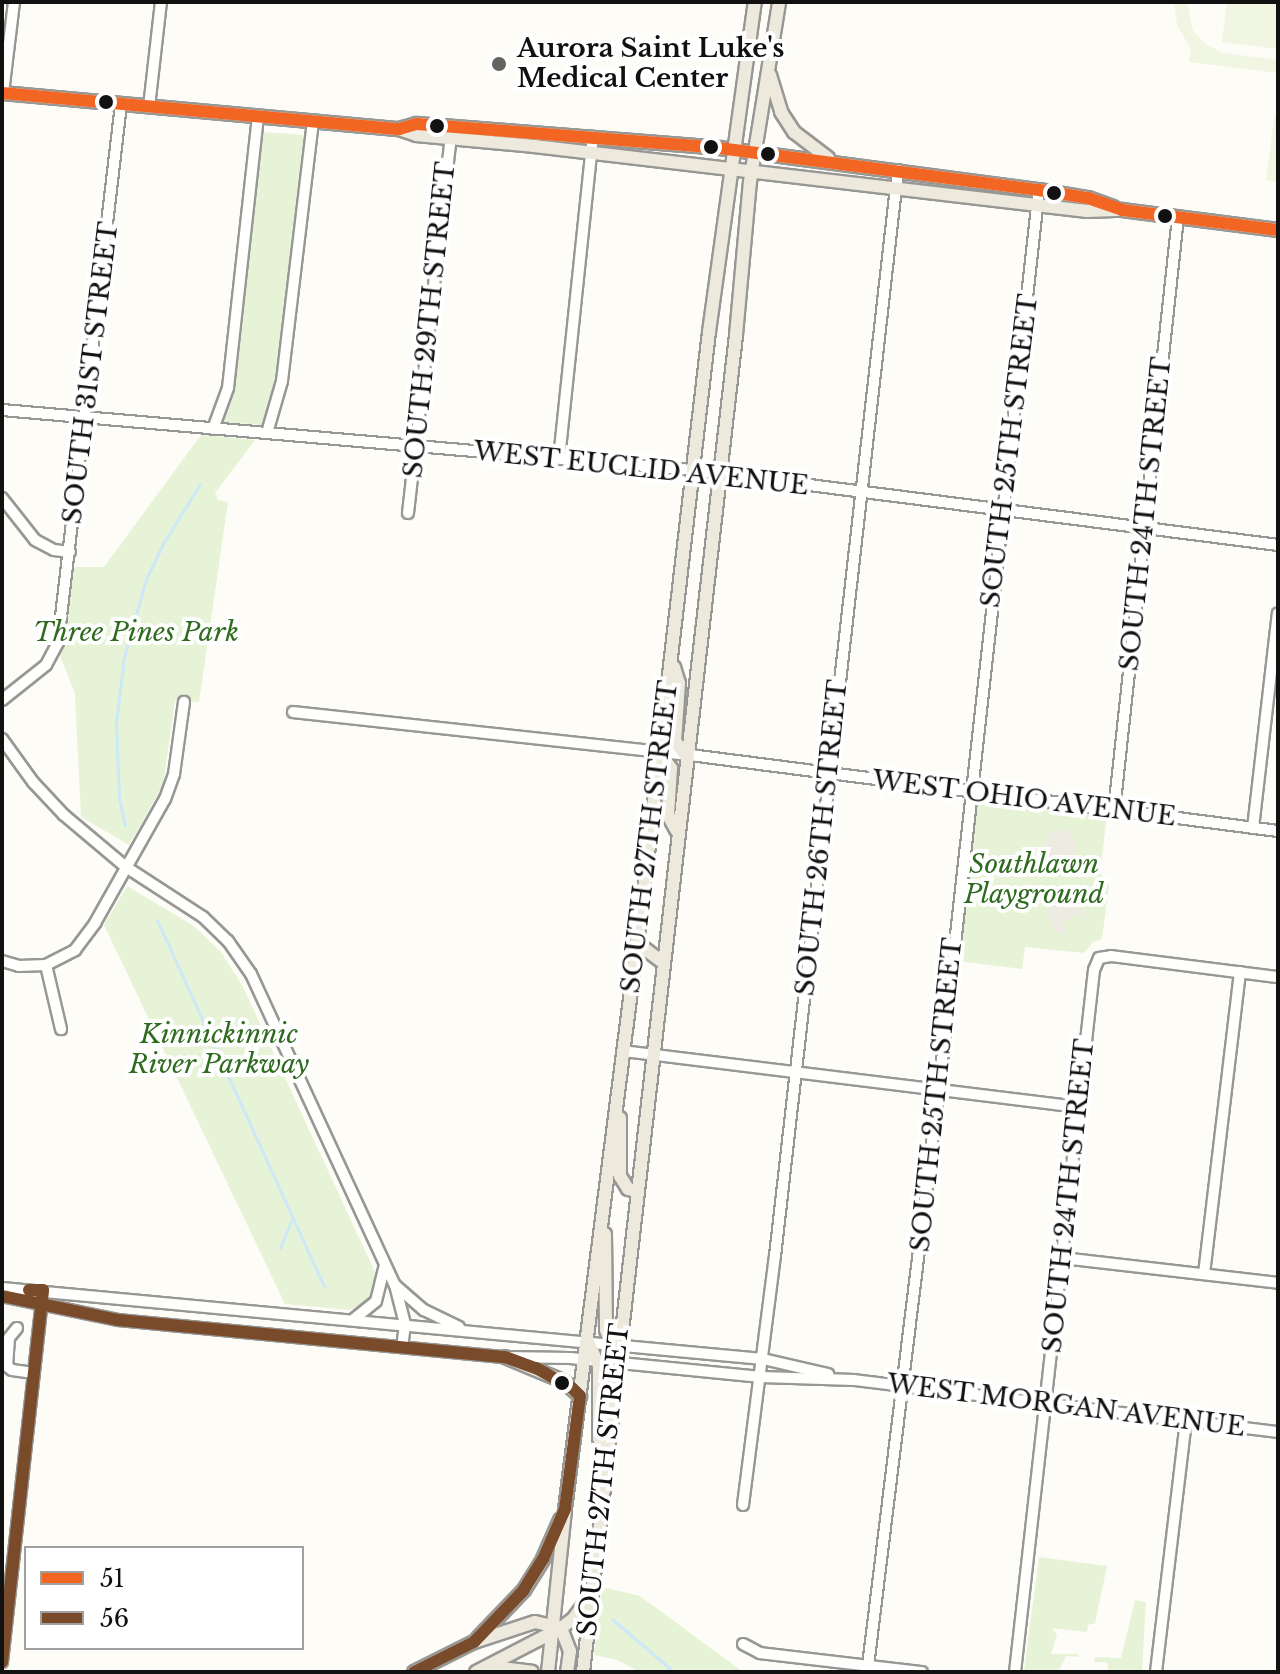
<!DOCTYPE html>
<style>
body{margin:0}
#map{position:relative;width:1280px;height:1674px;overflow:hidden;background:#fdfcf7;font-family:"Libre Baskerville",serif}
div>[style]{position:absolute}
.green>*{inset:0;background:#e7f3d7}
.pitch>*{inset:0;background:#f0f6e1}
.plaza>*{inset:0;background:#edebe2}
.round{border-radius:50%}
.stream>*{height:3px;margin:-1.5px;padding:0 1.5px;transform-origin:1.5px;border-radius:1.5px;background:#cde8f7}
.roads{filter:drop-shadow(2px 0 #979795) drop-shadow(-2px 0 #979795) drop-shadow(0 2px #979795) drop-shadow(0 -2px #979795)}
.minor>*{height:10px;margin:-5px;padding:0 5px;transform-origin:5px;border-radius:5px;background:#fffffe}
.major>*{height:12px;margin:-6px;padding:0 6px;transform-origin:6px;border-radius:6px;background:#ede9dc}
.bus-1>*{height:12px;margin:-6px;padding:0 6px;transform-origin:6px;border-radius:6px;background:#f26522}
.bus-2>*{height:12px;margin:-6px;padding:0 6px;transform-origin:6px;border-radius:6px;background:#7a4b2a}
.dots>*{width:22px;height:22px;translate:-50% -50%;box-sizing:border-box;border:4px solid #fff;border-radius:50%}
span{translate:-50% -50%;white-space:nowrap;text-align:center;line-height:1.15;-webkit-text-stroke:8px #fff;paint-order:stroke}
.poi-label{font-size:26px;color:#111;font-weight:700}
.left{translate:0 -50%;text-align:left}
.street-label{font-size:26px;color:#111}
.park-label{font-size:26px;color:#2f6b1f;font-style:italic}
.frame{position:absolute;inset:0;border:4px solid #111;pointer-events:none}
.legend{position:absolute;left:24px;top:1546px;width:280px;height:104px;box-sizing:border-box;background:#fff;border:2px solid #a0a0a0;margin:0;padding:10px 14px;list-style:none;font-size:24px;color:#111}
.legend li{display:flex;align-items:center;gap:16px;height:40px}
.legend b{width:40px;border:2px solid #a0a0a0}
</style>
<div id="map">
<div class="green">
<i style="clip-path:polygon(263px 132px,304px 135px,276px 382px,262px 425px,223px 422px,235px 390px)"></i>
<i style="clip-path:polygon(201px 435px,255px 440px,215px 493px,218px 500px,228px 502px,199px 702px,175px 701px,163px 785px,129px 845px,81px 817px,75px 693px,60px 656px,73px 567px,104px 567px)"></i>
<i style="clip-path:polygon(977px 800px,1107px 815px,1100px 873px,1109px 886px,1102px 939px,1093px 942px,1084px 953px,1025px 947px,1022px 969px,957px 961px)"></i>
<i style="clip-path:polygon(127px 886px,194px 926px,221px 952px,242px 985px,375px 1272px,372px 1297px,362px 1307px,349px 1310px,285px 1304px,104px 925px)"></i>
<i style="clip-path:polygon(1039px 1557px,1107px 1566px,1095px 1623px,1088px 1625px,1087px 1632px,1052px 1628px,1057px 1635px,1051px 1654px,1079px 1654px,1078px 1657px,1066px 1656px,1058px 1672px,1024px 1671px)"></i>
<i style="clip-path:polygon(602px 1587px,640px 1596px,743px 1672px,640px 1672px,617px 1660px,594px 1655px)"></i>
<i style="clip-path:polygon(1135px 1600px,1146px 1602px,1142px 1672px,1109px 1672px,1107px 1662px,1094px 1662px,1095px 1657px,1121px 1658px)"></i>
</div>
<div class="pitch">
<i style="clip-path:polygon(1174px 2px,1187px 2px,1193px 31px,1207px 45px,1223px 53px,1278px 60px,1278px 73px,1189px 62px,1191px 49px,1177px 25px)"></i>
<i style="clip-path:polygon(1227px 2px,1278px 2px,1278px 49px,1222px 42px)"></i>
<i style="clip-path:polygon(1275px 114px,1278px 115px,1278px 182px,1266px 180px)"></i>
</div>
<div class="plaza">
<i class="round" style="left:1044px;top:830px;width:32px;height:32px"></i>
<i style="clip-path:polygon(1064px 894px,1074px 907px,1085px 910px,1086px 916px,1084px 922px,1076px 913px,1063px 924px,1068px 935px,1055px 932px,1046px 914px,1050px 901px)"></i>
</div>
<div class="stream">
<i style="left:125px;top:825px;width:28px;rotate:-103deg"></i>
<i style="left:119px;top:798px;width:75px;rotate:-92.3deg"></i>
<i style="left:116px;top:723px;width:66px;rotate:-83.1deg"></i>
<i style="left:124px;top:657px;width:81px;rotate:-74.2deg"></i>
<i style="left:146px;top:579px;width:41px;rotate:-64.1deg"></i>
<i style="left:164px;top:542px;width:68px;rotate:-58.2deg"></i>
<i style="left:157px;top:920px;width:403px;rotate:65.5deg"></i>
<i style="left:280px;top:1248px;width:32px;rotate:-68deg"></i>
<i style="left:612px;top:1619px;width:82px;rotate:40.5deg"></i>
</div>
<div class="roads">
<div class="minor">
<i style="left:3px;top:93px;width:92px;rotate:-83.1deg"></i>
<i style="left:149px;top:107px;width:106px;rotate:-83.5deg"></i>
<i style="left:2px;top:410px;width:693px;rotate:4.97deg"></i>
<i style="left:692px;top:470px;width:591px;rotate:7.29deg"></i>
<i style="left:213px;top:429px;width:44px;rotate:-69.9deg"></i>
<i style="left:228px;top:388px;width:274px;rotate:-83.7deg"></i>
<i style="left:267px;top:433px;width:54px;rotate:-73.9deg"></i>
<i style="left:282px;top:381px;width:262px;rotate:-83.2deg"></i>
<i style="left:559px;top:459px;width:324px;rotate:-84deg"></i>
<i style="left:2px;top:498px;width:53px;rotate:51.8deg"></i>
<i style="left:35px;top:540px;width:21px;rotate:28deg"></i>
<i style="left:54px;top:550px;width:16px;rotate:7deg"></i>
<i style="left:408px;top:513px;width:382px;rotate:-83.5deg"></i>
<i style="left:2px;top:700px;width:56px;rotate:-38.5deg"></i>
<i style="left:46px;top:665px;width:26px;rotate:-62deg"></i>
<i style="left:58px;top:642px;width:542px;rotate:-83.32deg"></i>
<i style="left:293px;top:712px;width:407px;rotate:6.2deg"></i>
<i style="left:698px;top:756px;width:585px;rotate:7.37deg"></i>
<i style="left:2px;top:739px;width:53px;rotate:54.2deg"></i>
<i style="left:33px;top:782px;width:45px;rotate:46.8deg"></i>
<i style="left:64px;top:815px;width:81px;rotate:40deg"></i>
<i style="left:126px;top:867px;width:92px;rotate:33deg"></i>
<i style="left:203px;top:917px;width:35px;rotate:44deg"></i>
<i style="left:228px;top:941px;width:40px;rotate:55.1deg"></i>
<i style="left:251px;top:974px;width:343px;rotate:65.2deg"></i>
<i style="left:395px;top:1285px;width:40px;rotate:75.6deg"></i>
<i style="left:405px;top:1324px;width:23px;rotate:97deg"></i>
<i style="left:1114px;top:811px;width:597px;rotate:-83.85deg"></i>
<i style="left:1253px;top:828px;width:216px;rotate:-83.4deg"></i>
<i style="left:2px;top:961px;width:18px;rotate:16deg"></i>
<i style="left:19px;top:966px;width:27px;rotate:-2deg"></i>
<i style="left:46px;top:965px;width:33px;rotate:-27deg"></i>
<i style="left:75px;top:950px;width:34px;rotate:-53deg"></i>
<i style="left:95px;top:923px;width:142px;rotate:-60.6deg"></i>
<i style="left:165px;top:799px;width:27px;rotate:-70deg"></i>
<i style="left:174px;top:774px;width:73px;rotate:-82.1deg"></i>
<i style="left:46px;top:965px;width:66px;rotate:76.8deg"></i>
<i style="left:623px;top:1051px;width:460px;rotate:7deg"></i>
<i style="left:1063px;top:1258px;width:216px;rotate:6.6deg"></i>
<i style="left:1204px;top:1274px;width:304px;rotate:-83.2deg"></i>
<i style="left:396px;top:1286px;width:37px;rotate:41deg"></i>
<i style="left:424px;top:1310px;width:39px;rotate:26deg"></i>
<i style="left:2px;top:1288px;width:764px;rotate:5.33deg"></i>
<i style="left:763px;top:1359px;width:67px;rotate:13deg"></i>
<i style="left:2px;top:1296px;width:118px;rotate:11.7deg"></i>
<i style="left:118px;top:1320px;width:389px;rotate:5.5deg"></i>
<i style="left:505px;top:1357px;width:65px;rotate:0.9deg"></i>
<i style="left:570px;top:1358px;width:192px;rotate:5.7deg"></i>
<i style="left:761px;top:1377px;width:93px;rotate:1.8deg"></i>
<i style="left:854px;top:1380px;width:427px;rotate:7deg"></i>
<i style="left:354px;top:1319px;width:28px;rotate:-39deg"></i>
<i style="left:376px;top:1301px;width:37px;rotate:-76deg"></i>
<i style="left:17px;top:1328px;width:13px;rotate:129deg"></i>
<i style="left:9px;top:1338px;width:28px;rotate:94deg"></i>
<i style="left:7px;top:1366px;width:6px;rotate:39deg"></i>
<i style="left:12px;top:1370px;width:22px;rotate:8deg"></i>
<i style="left:743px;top:1505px;width:251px;rotate:-82.7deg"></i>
<i style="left:775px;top:1256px;width:1093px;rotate:-83.54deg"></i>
<i style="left:743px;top:1644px;width:19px;rotate:28deg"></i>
<i style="left:760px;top:1653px;width:163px;rotate:6.7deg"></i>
<i style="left:2px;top:1662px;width:366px;rotate:-83.7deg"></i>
<i style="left:868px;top:1666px;width:591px;rotate:-83.01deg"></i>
<i style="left:940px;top:1079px;width:894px;rotate:-83.65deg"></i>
<i style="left:1015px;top:1672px;width:706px;rotate:-83.58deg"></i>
<i style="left:1094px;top:970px;width:13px;rotate:-67deg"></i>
<i style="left:1099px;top:958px;width:12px;rotate:-9deg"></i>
<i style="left:1111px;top:956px;width:168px;rotate:7.2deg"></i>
<i style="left:1156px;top:1672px;width:253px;rotate:-83.2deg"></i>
</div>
<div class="major">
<i style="left:770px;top:75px;width:39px;rotate:73deg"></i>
<i style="left:781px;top:112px;width:24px;rotate:57deg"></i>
<i style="left:794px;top:132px;width:43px;rotate:37.4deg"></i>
<i style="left:2px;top:93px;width:399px;rotate:5.2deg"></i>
<i style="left:399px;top:129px;width:18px;rotate:19deg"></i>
<i style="left:416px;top:135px;width:119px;rotate:5.3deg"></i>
<i style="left:534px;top:146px;width:557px;rotate:6.7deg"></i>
<i style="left:1087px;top:211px;width:35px;rotate:-2deg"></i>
<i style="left:1122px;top:210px;width:157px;rotate:7.3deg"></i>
<i style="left:399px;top:129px;width:19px;rotate:-16deg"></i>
<i style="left:417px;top:124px;width:303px;rotate:4.5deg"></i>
<i style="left:719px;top:148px;width:323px;rotate:7.5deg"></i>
<i style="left:1039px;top:190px;width:50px;rotate:9.3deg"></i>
<i style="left:1088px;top:198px;width:27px;rotate:20deg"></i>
<i style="left:674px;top:667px;width:17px;rotate:73deg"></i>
<i style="left:679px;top:683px;width:58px;rotate:93.9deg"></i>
<i style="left:675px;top:741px;width:17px;rotate:54deg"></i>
<i style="left:660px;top:754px;width:18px;rotate:52deg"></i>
<i style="left:671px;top:768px;width:47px;rotate:93.7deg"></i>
<i style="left:668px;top:815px;width:18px;rotate:61deg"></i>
<i style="left:637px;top:943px;width:31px;rotate:37deg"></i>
<i style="left:620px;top:1118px;width:58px;rotate:90deg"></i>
<i style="left:620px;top:1176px;width:15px;rotate:58deg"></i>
<i style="left:628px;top:1189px;width:8px;rotate:14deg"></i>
<i style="left:605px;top:1234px;width:96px;rotate:89.4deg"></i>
<i style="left:606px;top:1330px;width:33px;rotate:70deg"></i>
<i style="left:588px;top:1342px;width:26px;rotate:65deg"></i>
<i style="left:599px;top:1366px;width:72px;rotate:90deg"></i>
<i style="left:599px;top:1438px;width:23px;rotate:75deg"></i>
<i style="left:505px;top:1357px;width:63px;rotate:22.5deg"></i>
<i style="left:563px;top:1381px;width:23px;rotate:41deg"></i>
<i style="left:478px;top:1638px;width:66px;rotate:-46.2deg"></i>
<i style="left:524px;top:1590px;width:36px;rotate:-58deg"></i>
<i style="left:543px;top:1559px;width:43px;rotate:-66.4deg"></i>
<i style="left:487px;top:1670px;width:14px;rotate:-8deg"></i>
<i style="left:501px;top:1668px;width:31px;rotate:7deg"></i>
<i style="left:414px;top:1672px;width:67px;rotate:-26.6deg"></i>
<i style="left:474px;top:1642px;width:64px;rotate:-18.2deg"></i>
<i style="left:535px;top:1622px;width:27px;rotate:13deg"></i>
<i style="left:561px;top:1628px;width:25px;rotate:69deg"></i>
<i style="left:570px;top:1651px;width:21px;rotate:98deg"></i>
<i style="left:476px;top:1672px;width:96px;rotate:-27.4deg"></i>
<i style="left:561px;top:1628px;width:15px;rotate:-37deg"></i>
<i style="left:573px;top:1619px;width:30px;rotate:-53deg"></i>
<i style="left:548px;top:1672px;width:164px;rotate:-84deg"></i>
<i style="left:565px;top:1509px;width:617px;rotate:-82.74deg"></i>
<i style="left:643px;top:897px;width:569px;rotate:-83.34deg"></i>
<i style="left:709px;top:332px;width:333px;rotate:-82.1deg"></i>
<i style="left:583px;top:1672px;width:1346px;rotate:-83.47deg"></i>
<i style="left:736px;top:335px;width:154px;rotate:-84.8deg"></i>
<i style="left:750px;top:182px;width:182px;rotate:-80.8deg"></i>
</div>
</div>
<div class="bus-1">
<i style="left:2px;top:93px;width:399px;rotate:5.2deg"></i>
<i style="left:399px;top:129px;width:19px;rotate:-16deg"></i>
<i style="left:417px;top:124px;width:303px;rotate:4.5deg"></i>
<i style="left:719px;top:148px;width:323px;rotate:7.5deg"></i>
<i style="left:1039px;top:190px;width:50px;rotate:9.3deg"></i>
<i style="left:1088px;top:198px;width:36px;rotate:19deg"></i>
<i style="left:1122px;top:210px;width:157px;rotate:7.3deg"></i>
</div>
<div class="bus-2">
<i style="left:2px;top:1296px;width:118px;rotate:11.7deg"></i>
<i style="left:118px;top:1320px;width:389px;rotate:5.5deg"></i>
<i style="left:505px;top:1357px;width:33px;rotate:20deg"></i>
<i style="left:536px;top:1368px;width:41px;rotate:29.1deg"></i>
<i style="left:572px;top:1388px;width:11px;rotate:45deg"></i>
<i style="left:580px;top:1396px;width:114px;rotate:97.6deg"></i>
<i style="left:565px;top:1509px;width:55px;rotate:113.7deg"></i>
<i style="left:543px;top:1559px;width:36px;rotate:122deg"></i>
<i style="left:524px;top:1590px;width:72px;rotate:133.9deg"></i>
<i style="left:474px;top:1642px;width:67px;rotate:153.4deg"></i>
<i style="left:2px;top:1662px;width:374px;rotate:-83.7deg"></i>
<i style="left:43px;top:1290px;width:14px;rotate:180deg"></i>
</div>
<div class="dots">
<i style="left:499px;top:64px;background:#646362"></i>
<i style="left:106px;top:102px;background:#111"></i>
<i style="left:437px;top:126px;background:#111"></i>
<i style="left:711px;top:147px;background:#111"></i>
<i style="left:768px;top:154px;background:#111"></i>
<i style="left:1054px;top:193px;background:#111"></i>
<i style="left:1165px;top:216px;background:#111"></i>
<i style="left:562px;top:1383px;background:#111"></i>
</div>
<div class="poi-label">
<span class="left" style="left:517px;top:64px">Aurora Saint Luke's<br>Medical Center</span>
</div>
<div class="street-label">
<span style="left:430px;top:320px;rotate:-84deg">SOUTH 29TH STREET</span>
<span style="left:91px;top:373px;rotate:-83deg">SOUTH 31ST STREET</span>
<span style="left:1010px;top:451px;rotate:-83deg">SOUTH 25TH STREET</span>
<span style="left:641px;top:469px;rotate:6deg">WEST EUCLID AVENUE</span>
<span style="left:1146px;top:514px;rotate:-84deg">SOUTH 24TH STREET</span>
<span style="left:1024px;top:799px;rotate:7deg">WEST OHIO AVENUE</span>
<span style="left:650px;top:837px;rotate:-83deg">SOUTH 27TH STREET</span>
<span style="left:822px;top:838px;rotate:-84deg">SOUTH 26TH STREET</span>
<span style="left:937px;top:1095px;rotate:-84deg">SOUTH 25TH STREET</span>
<span style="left:1069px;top:1196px;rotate:-84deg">SOUTH 24TH STREET</span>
<span style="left:1066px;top:1406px;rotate:7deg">WEST MORGAN AVENUE</span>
<span style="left:604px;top:1480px;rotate:-84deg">SOUTH 27TH STREET</span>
</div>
<div class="park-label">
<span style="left:136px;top:633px">Three Pines Park</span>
<span style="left:1034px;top:880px">Southlawn<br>Playground</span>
<span style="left:219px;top:1050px">Kinnickinnic<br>River Parkway</span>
</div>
<div class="frame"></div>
<ul class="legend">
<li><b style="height:10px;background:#f26522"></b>51</li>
<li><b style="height:10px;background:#7a4b2a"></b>56</li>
</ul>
</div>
